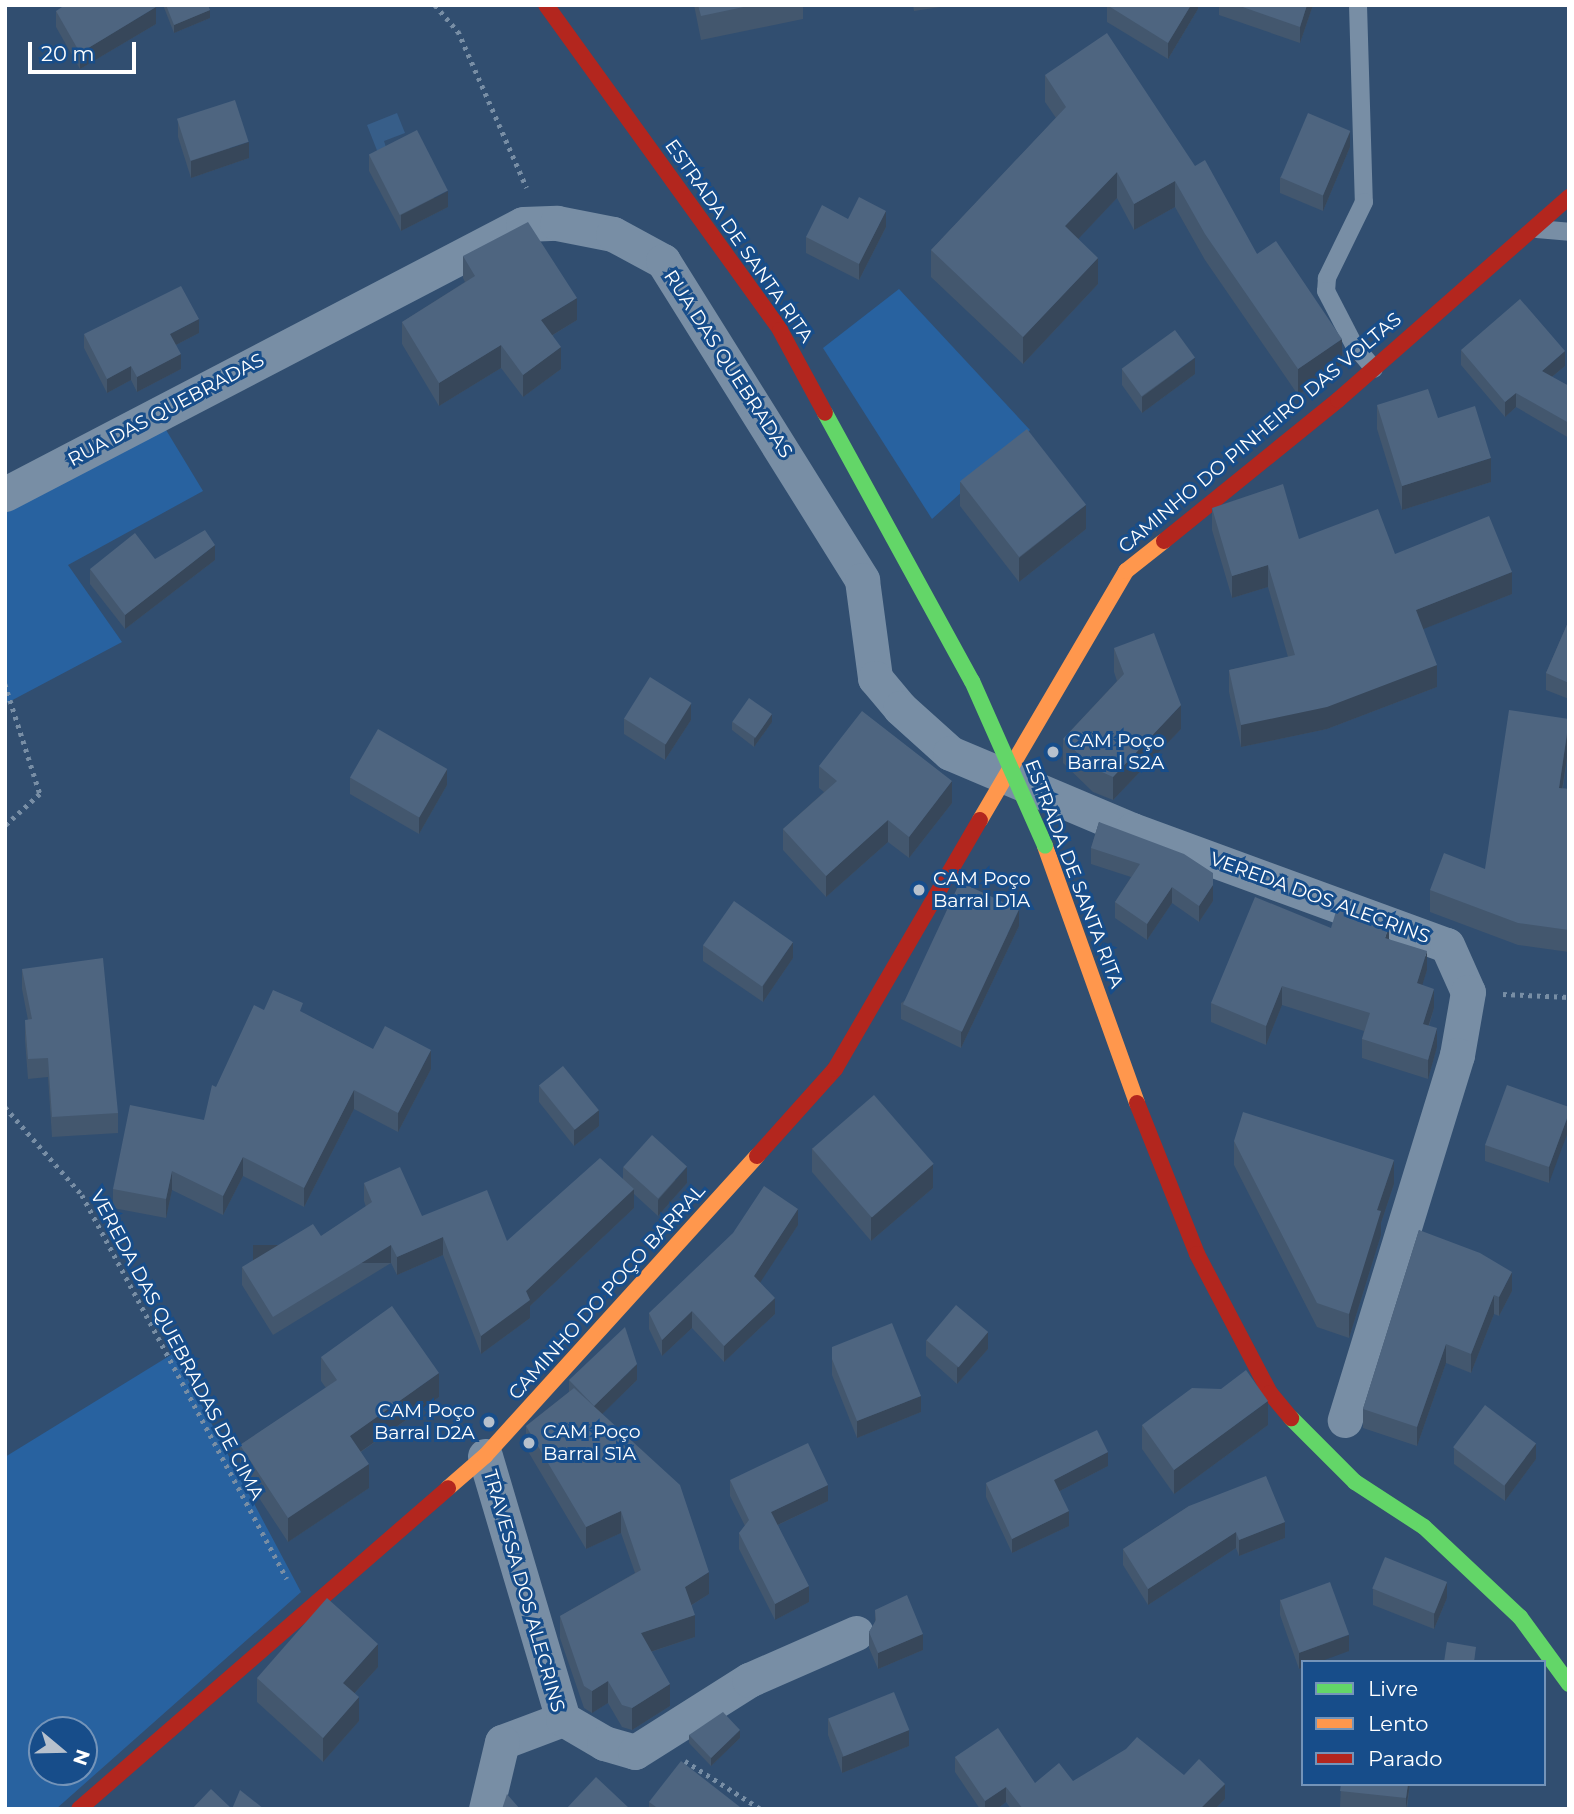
<!DOCTYPE html>
<meta charset="utf-8">
<style>
body{margin:0}
#map{position:relative;width:1574px;height:1814px;overflow:hidden;background:#314e70;font-family:Montserrat,sans-serif}
div>[style]{position:absolute}
.green>*{inset:0;background:#2862a0}
.water>*{inset:0;background:#375e89}
.path>*{height:4.5px;margin-top:-2.25px;transform-origin:0;background:repeating-linear-gradient(90deg,#788ea5 0 3.5px,transparent 0 8.5px)}
.lane>*{height:18px;margin:-9px;padding:0 9px;transform-origin:9px;border-radius:9px;background:#788ea5}
.street>*{height:35px;margin:-17.5px;padding:0 17.5px;transform-origin:17.5px;border-radius:17.5px;background:#788ea5}
.fast>*{height:16px;margin:-8px;padding:0 8px;transform-origin:8px;border-radius:8px;background:#63d668}
.slow>*{height:16px;margin:-8px;padding:0 8px;transform-origin:8px;border-radius:8px;background:#ff974d}
.jam>*{height:16px;margin:-8px;padding:0 8px;transform-origin:8px;border-radius:8px;background:#b3261e}
.fast-bridge>*{height:16px;margin:-8px;padding:0 8px;transform-origin:8px;border-radius:8px;background:#63d668}
.wall>*{inset:0;background:#43576e}
.shaded-wall>*{inset:0;background:#37475a;transform-origin:0 0}
.building>*{inset:0;background:#4e6580;transform-origin:0 0}
.dots>*{width:19px;height:19px;translate:-50% -50%;box-sizing:border-box;border:4px solid #174d8a;border-radius:50%}
span{translate:-50% -50%;white-space:nowrap;text-align:center;line-height:1.15;-webkit-text-stroke:6px #174d8a;paint-order:stroke}
.street-label{font-size:19px;color:#fff}
.poi-label{font-size:19px;color:#fff}
.left{translate:0 -50%;text-align:left}
.right{translate:-100% -50%;text-align:right}
.frame{position:absolute;inset:0;border:7px solid #fff;pointer-events:none}
.legend{position:absolute;left:1301px;top:1660px;width:245px;height:126px;box-sizing:border-box;background:#174d8a;border:2px solid #7494b9;margin:0;padding:9px 12px;list-style:none;font-size:21px;color:#fff}
.legend li{display:flex;align-items:center;gap:14px;height:35px}
.legend b{width:35px;border:2px solid #7494b9}
.north{position:absolute;left:28px;top:1716px;width:70px;height:70px;box-sizing:border-box;background:#174d8a;border:2px solid #7494b9;border-radius:50%;rotate:109deg;font-size:19px;font-weight:700;line-height:28px;text-align:center;color:#fff}
.north::after{content:'';display:block;margin:auto;width:24px;height:32px;background:#b7c1cd;clip-path:polygon(50% 0,100% 100%,50% 72%,0 100%)}
.scale{position:absolute;left:28px;top:42px;width:108px;height:32px;box-sizing:border-box;border:4px solid #fff;border-top:0;padding-left:9px;font-size:21px;line-height:24px;white-space:nowrap;color:#fff;-webkit-text-stroke:5px #174d8a;paint-order:stroke}
</style>
<div id="map">
<div class="green">
<i style="clip-path:polygon(899px 289px,1030px 430px,932px 519px,823px 348px)"></i>
<i style="clip-path:polygon(157px 415px,203px 491px,68px 565px,122px 642px,5px 704px,5px 494px)"></i>
<i style="clip-path:polygon(evenodd,174px 1353px,301px 1592px,56px 1809px,5px 1809px,5px 1457px,174px 1353px,42px 1730px,84px 1730px,84px 1772px,42px 1772px,42px 1730px)"></i>
</div>
<div class="water">
<i style="clip-path:polygon(397px 113px,405px 133px,384px 141px,387px 150px,378px 153px,367px 125px)"></i>
</div>
<div class="path">
<i style="left:435px;top:5px;width:35px;rotate:49deg"></i>
<i style="left:458px;top:31px;width:171px;rotate:66.3deg"></i>
<i style="left:5px;top:684px;width:115px;rotate:72.3deg"></i>
<i style="left:40px;top:794px;width:47px;rotate:137.6deg"></i>
<i style="left:1503px;top:994px;width:66px;rotate:2.6deg"></i>
<i style="left:5px;top:1107px;width:117px;rotate:48.8deg"></i>
<i style="left:82px;top:1195px;width:435px;rotate:61.9deg"></i>
<i style="left:685px;top:1761px;width:90px;rotate:32.3deg"></i>
</div>
<div class="lane">
<i style="left:1358px;top:5px;width:197px;rotate:88.3deg"></i>
<i style="left:1364px;top:202px;width:85px;rotate:116deg"></i>
<i style="left:1327px;top:278px;width:13px;rotate:94deg"></i>
<i style="left:1326px;top:291px;width:61px;rotate:62.6deg"></i>
<i style="left:1354px;top:345px;width:31px;rotate:50deg"></i>
<i style="left:1537px;top:229px;width:32px;rotate:5deg"></i>
</div>
<div class="street">
<i style="left:5px;top:494px;width:584px;rotate:-27.53deg"></i>
<i style="left:523px;top:224px;width:34px;rotate:-2deg"></i>
<i style="left:557px;top:223px;width:57px;rotate:11.1deg"></i>
<i style="left:613px;top:234px;width:57px;rotate:28.4deg"></i>
<i style="left:663px;top:261px;width:376px;rotate:58deg"></i>
<i style="left:862px;top:580px;width:99px;rotate:82.4deg"></i>
<i style="left:875px;top:678px;width:39px;rotate:50deg"></i>
<i style="left:900px;top:708px;width:67px;rotate:42deg"></i>
<i style="left:950px;top:753px;width:198px;rotate:22.9deg"></i>
<i style="left:1132px;top:830px;width:335px;rotate:20.1deg"></i>
<i style="left:1447px;top:945px;width:51px;rotate:65.9deg"></i>
<i style="left:1468px;top:992px;width:64px;rotate:99.9deg"></i>
<i style="left:1457px;top:1055px;width:382px;rotate:107.1deg"></i>
<i style="left:485px;top:1456px;width:274px;rotate:73.5deg"></i>
<i style="left:563px;top:1719px;width:65px;rotate:159.3deg"></i>
<i style="left:502px;top:1742px;width:69px;rotate:103.4deg"></i>
<i style="left:563px;top:1719px;width:48px;rotate:30.3deg"></i>
<i style="left:604px;top:1743px;width:32px;rotate:16deg"></i>
<i style="left:635px;top:1752px;width:135px;rotate:-32.3deg"></i>
<i style="left:749px;top:1680px;width:117px;rotate:-23.7deg"></i>
</div>
<div class="fast">
<i style="left:825px;top:413px;width:306px;rotate:61.3deg"></i>
<i style="left:1291px;top:1418px;width:91px;rotate:45deg"></i>
<i style="left:1355px;top:1482px;width:82px;rotate:33.1deg"></i>
<i style="left:1424px;top:1527px;width:132px;rotate:43.2deg"></i>
<i style="left:1520px;top:1617px;width:83px;rotate:53.8deg"></i>
</div>
<div class="slow">
<i style="left:980px;top:820px;width:289px;rotate:-59.6deg"></i>
<i style="left:1126px;top:571px;width:48px;rotate:-38.3deg"></i>
<i style="left:1045px;top:846px;width:273px;rotate:70.3deg"></i>
<i style="left:448px;top:1488px;width:49px;rotate:-40.9deg"></i>
<i style="left:485px;top:1456px;width:405px;rotate:-47.8deg"></i>
</div>
<div class="jam">
<i style="left:546px;top:5px;width:400px;rotate:54.2deg"></i>
<i style="left:780px;top:330px;width:94px;rotate:61.5deg"></i>
<i style="left:1164px;top:541px;width:224px;rotate:-39deg"></i>
<i style="left:1338px;top:400px;width:308px;rotate:-41.3deg"></i>
<i style="left:1137px;top:1103px;width:162px;rotate:68.3deg"></i>
<i style="left:1197px;top:1254px;width:157px;rotate:62.3deg"></i>
<i style="left:1270px;top:1393px;width:33px;rotate:50deg"></i>
<i style="left:757px;top:1156px;width:117px;rotate:-48.1deg"></i>
<i style="left:835px;top:1069px;width:288px;rotate:-59.8deg"></i>
<i style="left:79px;top:1809px;width:489px;rotate:-41deg"></i>
</div>
<div class="fast-bridge">
<i style="left:972px;top:681px;width:180px;rotate:66.1deg"></i>
</div>
<div class="wall">
<i style="clip-path:polygon(163px 5px,208px 5px,210px 18px,174px 33px)"></i>
<i style="clip-path:polygon(694px 5px,803px 5px,803px 19px,701px 40px)"></i>
<i style="clip-path:polygon(913px 5px,954px 5px,914px 11px)"></i>
<i style="clip-path:polygon(1107px 5px,1198px 5px,1198px 9px,1168px 59px,1107px 22px)"></i>
<i style="clip-path:polygon(1219px 5px,1313px 5px,1300px 43px,1219px 15px)"></i>
<i style="clip-path:polygon(56px 11px,156px 24px,80px 69px,56px 27px)"></i>
<i style="clip-path:polygon(1045px 75px,1195px 166px,1257px 254px,1342px 365px,1298px 395px,1205px 260px,1175px 207px,1134px 230px,1117px 198px,1078px 239px,1098px 284px,1023px 364px,931px 277px,931px 250px,1056px 118px,1045px 102px)"></i>
<i style="clip-path:polygon(178px 121px,249px 158px,191px 178px,178px 137px)"></i>
<i style="clip-path:polygon(1350px 147px,1323px 211px,1280px 193px,1280px 177px)"></i>
<i style="clip-path:polygon(369px 155px,448px 207px,401px 231px,369px 171px)"></i>
<i style="clip-path:polygon(848px 219px,886px 227px,859px 280px,806px 253px,806px 237px)"></i>
<i style="clip-path:polygon(463px 256px,577px 320px,553px 335px,561px 369px,523px 397px,501px 368px,439px 406px,402px 344px,402px 322px,465px 282px,463px 278px)"></i>
<i style="clip-path:polygon(199px 333px,176px 345px,181px 369px,137px 392px,131px 380px,107px 393px,84px 348px,84px 334px)"></i>
<i style="clip-path:polygon(1461px 350px,1565px 366px,1552px 377px,1569px 386px,1569px 438px,1516px 407px,1505px 417px,1461px 365px)"></i>
<i style="clip-path:polygon(1122px 369px,1195px 374px,1142px 413px,1122px 385px)"></i>
<i style="clip-path:polygon(1377px 405px,1491px 482px,1402px 510px,1377px 429px)"></i>
<i style="clip-path:polygon(960px 482px,1086px 529px,1019px 582px,960px 506px)"></i>
<i style="clip-path:polygon(1212px 508px,1299px 539px,1395px 554px,1512px 594px,1423px 629px,1437px 687px,1327px 729px,1241px 747px,1229px 692px,1229px 670px,1288px 657px,1268px 587px,1232px 598px,1212px 530px)"></i>
<i style="clip-path:polygon(155px 559px,215px 560px,125px 629px,90px 584px,90px 569px)"></i>
<i style="clip-path:polygon(1569px 620px,1569px 699px,1546px 690px,1546px 673px)"></i>
<i style="clip-path:polygon(1114px 648px,1181px 729px,1113px 800px,1093px 792px,1063px 763px,1063px 739px,1117px 681px,1114px 672px)"></i>
<i style="clip-path:polygon(624px 718px,691px 720px,665px 760px,624px 734px)"></i>
<i style="clip-path:polygon(1569px 719px,1569px 744px,1563px 788px,1569px 789px,1569px 952px,1518px 945px,1430px 912px,1430px 890px,1485px 869px)"></i>
<i style="clip-path:polygon(732px 722px,772px 722px,754px 747px,732px 730px)"></i>
<i style="clip-path:polygon(819px 766px,952px 803px,909px 858px,888px 842px,826px 897px,783px 850px,783px 829px,824px 792px,819px 788px)"></i>
<i style="clip-path:polygon(350px 777px,447px 785px,419px 834px,350px 794px)"></i>
<i style="clip-path:polygon(1099px 822px,1213px 901px,1199px 922px,1172px 903px,1147px 940px,1115px 918px,1115px 902px,1131px 877px,1091px 864px,1091px 848px)"></i>
<i style="clip-path:polygon(1019px 926px,961px 1048px,901px 1019px,901px 1003px)"></i>
<i style="clip-path:polygon(1331px 928px,1389px 939px,1427px 970px,1422px 985px,1434px 1008px,1429px 1026px,1437px 1047px,1428px 1079px,1362px 1058px,1362px 1039px,1364px 1031px,1282px 1005px,1266px 1045px,1211px 1022px,1211px 1003px)"></i>
<i style="clip-path:polygon(703px 945px,793px 958px,763px 1002px,703px 961px)"></i>
<i style="clip-path:polygon(22px 969px,118px 1113px,118px 1133px,52px 1137px,48px 1077px,28px 1079px,25px 1040px,25px 1020px,28px 1020px,22px 989px)"></i>
<i style="clip-path:polygon(264px 1010px,303px 1013px,373px 1049px,431px 1069px,398px 1132px,354px 1109px,304px 1207px,243px 1176px,223px 1215px,172px 1190px,166px 1218px,113px 1208px,113px 1189px,204px 1120px,216px 1087px)"></i>
<i style="clip-path:polygon(539px 1086px,599px 1126px,574px 1146px,539px 1102px)"></i>
<i style="clip-path:polygon(1569px 1107px,1549px 1183px,1485px 1161px,1485px 1145px)"></i>
<i style="clip-path:polygon(1234px 1141px,1394px 1184px,1381px 1223px,1381px 1235px,1349px 1338px,1317px 1327px,1234px 1165px)"></i>
<i style="clip-path:polygon(812px 1148px,933px 1188px,871px 1241px,812px 1172px)"></i>
<i style="clip-path:polygon(623px 1167px,687px 1183px,658px 1216px,634px 1194px,634px 1208px,530px 1306px,530px 1318px,481px 1354px,443px 1255px,397px 1275px,391px 1263px,273px 1335px,242px 1285px,242px 1267px,321px 1236px,366px 1207px,364px 1201px,364px 1183px,422px 1216px,507px 1241px,623px 1179px)"></i>
<i style="clip-path:polygon(798px 1225px,760px 1282px,775px 1314px,724px 1362px,692px 1328px,662px 1356px,649px 1329px,649px 1313px)"></i>
<i style="clip-path:polygon(1419px 1230px,1512px 1291px,1499px 1316px,1494px 1314px,1471px 1373px,1446px 1363px,1417px 1446px,1363px 1428px,1363px 1409px)"></i>
<i style="clip-path:polygon(926px 1340px,988px 1349px,957px 1384px,926px 1356px)"></i>
<i style="clip-path:polygon(832px 1347px,921px 1412px,857px 1438px,832px 1375px)"></i>
<i style="clip-path:polygon(321px 1357px,439px 1397px,361px 1452px,369px 1488px,288px 1542px,240px 1469px,240px 1445px,326px 1388px,321px 1381px)"></i>
<i style="clip-path:polygon(569px 1380px,637px 1380px,602px 1414px,709px 1594px,692px 1605px,695px 1637px,651px 1652px,670px 1706px,632px 1730px,622px 1727px,608px 1703px,592px 1713px,584px 1708px,560px 1638px,560px 1616px,635px 1573px,621px 1533px,586px 1549px,526px 1448px,526px 1426px,569px 1392px)"></i>
<i style="clip-path:polygon(1142px 1425px,1268px 1425px,1174px 1494px,1142px 1449px)"></i>
<i style="clip-path:polygon(1454px 1448px,1536px 1459px,1505px 1501px,1454px 1464px)"></i>
<i style="clip-path:polygon(1108px 1466px,1060px 1491px,1069px 1526px,1012px 1553px,986px 1497px,986px 1483px)"></i>
<i style="clip-path:polygon(730px 1480px,828px 1501px,778px 1525px,809px 1602px,775px 1620px,739px 1549px,739px 1533px,745px 1526px,730px 1496px)"></i>
<i style="clip-path:polygon(1189px 1506px,1285px 1538px,1239px 1556px,1236px 1548px,1148px 1605px,1123px 1565px,1123px 1549px)"></i>
<i style="clip-path:polygon(1373px 1589px,1447px 1598px,1434px 1629px,1373px 1605px)"></i>
<i style="clip-path:polygon(1280px 1599px,1349px 1651px,1303px 1662px,1303px 1667px,1299px 1669px,1280px 1615px)"></i>
<i style="clip-path:polygon(875px 1610px,923px 1650px,878px 1669px,869px 1648px,869px 1632px,875px 1622px)"></i>
<i style="clip-path:polygon(378px 1667px,355px 1693px,359px 1721px,323px 1762px,257px 1702px,257px 1678px)"></i>
<i style="clip-path:polygon(828px 1719px,909px 1746px,842px 1773px,828px 1735px)"></i>
<i style="clip-path:polygon(689px 1735px,740px 1738px,711px 1766px,689px 1743px)"></i>
<i style="clip-path:polygon(955px 1757px,1035px 1783px,1184px 1775px,1225px 1799px,1215px 1809px,1011px 1809px,1006px 1802px,997px 1809px,980px 1809px,955px 1772px)"></i>
<i style="clip-path:polygon(1341px 1784px,1410px 1784px,1407px 1809px,1358px 1809px,1340px 1807px)"></i>
<i style="clip-path:polygon(649px 1802px,740px 1809px,649px 1809px)"></i>
</div>
<div class="shaded-wall">
<i style="clip-path:polygon(1191px 5px,1198px 5px,1198px 9px,1168px 59px,1168px 43px)"></i>
<i style="clip-path:polygon(1307px 5px,1313px 5px,1300px 43px,1300px 27px)"></i>
<i style="clip-path:polygon(156px 7px,156px 24px,80px 69px,80px 53px)"></i>
<i style="clip-path:polygon(210px 10px,210px 18px,174px 33px,174px 25px)"></i>
<i style="clip-path:polygon(1350px 131px,1350px 147px,1323px 211px,1323px 195px)"></i>
<i style="clip-path:polygon(249px 142px,249px 158px,191px 178px,191px 161px)"></i>
<i style="clip-path:polygon(1117px 172px,1117px 198px,1065px 253px,1065px 226px)"></i>
<i style="clip-path:polygon(1175px 181px,1175px 207px,1134px 230px,1134px 204px)"></i>
<i style="clip-path:polygon(448px 191px,448px 207px,401px 231px,401px 215px)"></i>
<i style="clip-path:polygon(886px 211px,886px 227px,859px 280px,859px 264px)"></i>
<i style="clip-path:polygon(1098px 258px,1098px 284px,1023px 364px,1023px 337px)"></i>
<i style="clip-path:polygon(577px 298px,577px 320px,541px 342px,541px 320px)"></i>
<i style="clip-path:polygon(199px 319px,199px 333px,170px 348px,170px 334px)"></i>
<i style="clip-path:polygon(1342px 339px,1342px 365px,1298px 395px,1298px 369px)"></i>
<i style="clip-path:polygon(501px 345px,501px 368px,439px 406px,439px 383px)"></i>
<i style="clip-path:polygon(561px 347px,561px 369px,523px 397px,523px 375px)"></i>
<i style="clip-path:polygon(1565px 351px,1565px 366px,1542px 385px,1542px 371px)"></i>
<i style="clip-path:polygon(181px 354px,181px 369px,137px 392px,137px 377px)"></i>
<i style="clip-path:polygon(1195px 358px,1195px 374px,1142px 413px,1142px 397px)"></i>
<i style="clip-path:polygon(131px 366px,131px 380px,107px 393px,107px 379px)"></i>
<i style="clip-path:polygon(1516px 393px,1516px 407px,1505px 417px,1505px 402px)"></i>
<i style="clip-path:polygon(1491px 458px,1491px 482px,1402px 510px,1402px 486px)"></i>
<i style="clip-path:polygon(1086px 505px,1086px 529px,1019px 582px,1019px 558px)"></i>
<i style="clip-path:polygon(215px 545px,215px 560px,125px 629px,125px 615px)"></i>
<i style="clip-path:polygon(1268px 565px,1268px 587px,1232px 598px,1232px 576px)"></i>
<i style="clip-path:polygon(1512px 572px,1512px 594px,1416px 632px,1416px 610px)"></i>
<i style="clip-path:polygon(1437px 665px,1437px 687px,1327px 729px,1241px 747px,1241px 725px)"></i>
<i style="clip-path:polygon(691px 703px,691px 720px,665px 760px,665px 744px)"></i>
<i style="clip-path:polygon(1181px 705px,1181px 729px,1113px 800px,1113px 777px)"></i>
<i style="clip-path:polygon(772px 714px,772px 722px,754px 747px,754px 739px)"></i>
<i style="clip-path:polygon(1569px 722px,1569px 744px,1559px 810px,1559px 788px)"></i>
<i style="clip-path:polygon(447px 769px,447px 785px,419px 834px,419px 817px)"></i>
<i style="clip-path:polygon(952px 781px,952px 803px,909px 858px,909px 837px)"></i>
<i style="clip-path:polygon(888px 820px,888px 842px,826px 897px,826px 876px)"></i>
<i style="clip-path:polygon(1213px 885px,1213px 901px,1199px 922px,1199px 906px)"></i>
<i style="clip-path:polygon(1172px 887px,1172px 903px,1147px 940px,1147px 924px)"></i>
<i style="clip-path:polygon(1019px 910px,1019px 926px,961px 1048px,961px 1032px)"></i>
<i style="clip-path:polygon(1389px 926px,1389px 945px,1385px 938px)"></i>
<i style="clip-path:polygon(793px 942px,793px 958px,763px 1002px,763px 986px)"></i>
<i style="clip-path:polygon(1427px 951px,1427px 970px,1417px 1002px,1417px 983px)"></i>
<i style="clip-path:polygon(1282px 986px,1282px 1005px,1266px 1045px,1266px 1026px)"></i>
<i style="clip-path:polygon(1434px 989px,1434px 1008px,1423px 1043px,1423px 1024px)"></i>
<i style="clip-path:polygon(1437px 1028px,1437px 1047px,1428px 1079px,1428px 1060px)"></i>
<i style="clip-path:polygon(431px 1050px,431px 1069px,398px 1132px,398px 1113px)"></i>
<i style="clip-path:polygon(354px 1090px,354px 1109px,304px 1207px,304px 1188px)"></i>
<i style="clip-path:polygon(599px 1110px,599px 1126px,574px 1146px,574px 1130px)"></i>
<i style="clip-path:polygon(1569px 1113px,1569px 1129px,1549px 1183px,1549px 1167px)"></i>
<i style="clip-path:polygon(243px 1157px,243px 1176px,223px 1215px,223px 1196px)"></i>
<i style="clip-path:polygon(1394px 1160px,1394px 1184px,1381px 1223px,1381px 1235px,1349px 1338px,1349px 1314px,1377px 1210px)"></i>
<i style="clip-path:polygon(933px 1164px,933px 1188px,871px 1241px,871px 1217px)"></i>
<i style="clip-path:polygon(687px 1167px,687px 1183px,658px 1216px,658px 1200px)"></i>
<i style="clip-path:polygon(172px 1171px,172px 1190px,166px 1218px,166px 1199px)"></i>
<i style="clip-path:polygon(634px 1189px,634px 1208px,530px 1306px,530px 1318px,481px 1354px,481px 1336px,526px 1291px)"></i>
<i style="clip-path:polygon(798px 1209px,798px 1225px,754px 1292px,754px 1276px)"></i>
<i style="clip-path:polygon(443px 1237px,443px 1255px,397px 1275px,397px 1257px)"></i>
<i style="left:391px;top:1245px;width:18px;height:138px;rotate:90deg"></i>
<i style="clip-path:polygon(1512px 1272px,1512px 1291px,1499px 1316px,1499px 1297px)"></i>
<i style="clip-path:polygon(1494px 1295px,1494px 1314px,1471px 1373px,1471px 1354px)"></i>
<i style="clip-path:polygon(775px 1298px,775px 1314px,724px 1362px,724px 1346px)"></i>
<i style="clip-path:polygon(692px 1311px,692px 1328px,662px 1356px,662px 1340px)"></i>
<i style="clip-path:polygon(988px 1332px,988px 1349px,957px 1384px,957px 1368px)"></i>
<i style="clip-path:polygon(1446px 1344px,1446px 1363px,1417px 1446px,1417px 1427px)"></i>
<i style="clip-path:polygon(637px 1364px,637px 1380px,594px 1422px,594px 1406px)"></i>
<i style="clip-path:polygon(439px 1373px,439px 1397px,350px 1459px,350px 1436px)"></i>
<i style="clip-path:polygon(921px 1396px,921px 1412px,857px 1438px,857px 1421px)"></i>
<i style="clip-path:polygon(1268px 1401px,1268px 1425px,1174px 1494px,1174px 1470px)"></i>
<i style="clip-path:polygon(1536px 1443px,1536px 1459px,1505px 1501px,1505px 1485px)"></i>
<i style="clip-path:polygon(1108px 1452px,1108px 1466px,1054px 1494px,1054px 1480px)"></i>
<i style="clip-path:polygon(369px 1464px,369px 1488px,288px 1542px,288px 1518px)"></i>
<i style="clip-path:polygon(828px 1485px,828px 1501px,771px 1528px,771px 1512px)"></i>
<i style="clip-path:polygon(621px 1511px,621px 1533px,586px 1549px,586px 1527px)"></i>
<i style="clip-path:polygon(1069px 1511px,1069px 1526px,1012px 1553px,1012px 1539px)"></i>
<i style="clip-path:polygon(1285px 1522px,1285px 1538px,1239px 1556px,1239px 1540px)"></i>
<i style="clip-path:polygon(1236px 1532px,1236px 1548px,1148px 1605px,1148px 1589px)"></i>
<i style="clip-path:polygon(709px 1572px,709px 1594px,685px 1609px,685px 1587px)"></i>
<i style="clip-path:polygon(1447px 1582px,1447px 1598px,1434px 1629px,1434px 1613px)"></i>
<i style="clip-path:polygon(809px 1586px,809px 1602px,775px 1620px,775px 1604px)"></i>
<i style="clip-path:polygon(695px 1615px,695px 1637px,641px 1655px,641px 1633px)"></i>
<i style="clip-path:polygon(923px 1634px,923px 1650px,878px 1669px,878px 1653px)"></i>
<i style="clip-path:polygon(1349px 1635px,1349px 1651px,1319px 1662px,1303px 1662px,1303px 1667px,1299px 1669px,1299px 1653px)"></i>
<i style="clip-path:polygon(378px 1644px,378px 1667px,343px 1706px,343px 1683px)"></i>
<i style="clip-path:polygon(608px 1681px,608px 1703px,592px 1713px,592px 1691px)"></i>
<i style="clip-path:polygon(670px 1684px,670px 1706px,632px 1730px,632px 1708px)"></i>
<i style="clip-path:polygon(359px 1697px,359px 1721px,323px 1762px,323px 1738px)"></i>
<i style="clip-path:polygon(740px 1730px,740px 1738px,711px 1766px,711px 1758px)"></i>
<i style="clip-path:polygon(909px 1730px,909px 1746px,842px 1773px,842px 1757px)"></i>
<i style="clip-path:polygon(1225px 1784px,1225px 1799px,1215px 1809px,1200px 1809px)"></i>
<i style="clip-path:polygon(1408px 1784px,1410px 1784px,1406px 1809px,1406px 1798px)"></i>
<i style="clip-path:polygon(1006px 1787px,1006px 1802px,997px 1809px,985px 1809px,985px 1801px)"></i>
</div>
<div class="building">
<i style="clip-path:polygon(65px 5px,154px 5px,156px 7px,80px 53px,56px 11px)"></i>
<i style="clip-path:polygon(166px 5px,208px 5px,210px 10px,174px 25px)"></i>
<i style="clip-path:polygon(698px 5px,753px 5px,701px 16px)"></i>
<i style="clip-path:polygon(1107px 5px,1191px 5px,1168px 43px)"></i>
<i style="clip-path:polygon(1237px 5px,1307px 5px,1300px 27px)"></i>
<i style="clip-path:polygon(1107px 33px,1195px 166px,1205px 160px,1257px 254px,1276px 241px,1342px 339px,1298px 369px,1205px 234px,1175px 181px,1134px 204px,1117px 172px,1065px 226px,1098px 258px,1023px 337px,931px 250px,1066px 107px,1045px 75px)"></i>
<i style="left:235px;top:100px;width:44px;height:61px;rotate:72deg"></i>
<i style="left:1308px;top:113px;width:46px;height:70px;rotate:23deg"></i>
<i style="left:417px;top:130px;width:68px;height:54px;rotate:63deg"></i>
<i style="clip-path:polygon(859px 197px,886px 211px,859px 264px,806px 237px,822px 205px,848px 219px)"></i>
<i style="clip-path:polygon(528px 222px,577px 298px,541px 320px,561px 347px,523px 375px,501px 345px,439px 383px,402px 322px,475px 276px,463px 256px)"></i>
<i style="clip-path:polygon(181px 286px,199px 319px,170px 334px,181px 354px,137px 377px,131px 366px,107px 379px,84px 334px)"></i>
<i style="clip-path:polygon(1520px 299px,1565px 351px,1542px 371px,1569px 386px,1569px 423px,1516px 393px,1505px 402px,1461px 350px)"></i>
<i style="left:1175px;top:330px;width:34px;height:66px;rotate:54deg"></i>
<i style="clip-path:polygon(1428px 389px,1438px 418px,1475px 406px,1491px 458px,1402px 486px,1377px 405px)"></i>
<i style="left:1027px;top:429px;width:96px;height:85px;rotate:52deg"></i>
<i style="clip-path:polygon(1283px 484px,1299px 539px,1378px 509px,1395px 554px,1489px 516px,1512px 572px,1416px 610px,1437px 665px,1327px 707px,1241px 725px,1229px 670px,1295px 655px,1268px 565px,1232px 576px,1212px 508px)"></i>
<i style="clip-path:polygon(205px 530px,215px 545px,125px 615px,90px 569px,135px 533px,155px 559px)"></i>
<i style="clip-path:polygon(1569px 620px,1569px 683px,1546px 673px)"></i>
<i style="clip-path:polygon(1154px 633px,1181px 705px,1113px 777px,1093px 768px,1063px 739px,1124px 674px,1114px 648px)"></i>
<i style="left:650px;top:677px;width:49px;height:49px;rotate:32deg"></i>
<i style="left:749px;top:698px;width:28px;height:29px;rotate:35deg"></i>
<i style="clip-path:polygon(1509px 710px,1569px 719px,1559px 788px,1569px 789px,1569px 930px,1518px 923px,1430px 890px,1444px 853px,1485px 869px)"></i>
<i style="clip-path:polygon(862px 711px,952px 781px,909px 837px,888px 820px,826px 876px,783px 829px,837px 781px,819px 766px)"></i>
<i style="left:378px;top:729px;width:80px;height:56px;rotate:30deg"></i>
<i style="clip-path:polygon(1099px 822px,1184px 854px,1213px 873px,1213px 885px,1199px 906px,1172px 887px,1147px 924px,1115px 902px,1140px 864px,1091px 848px)"></i>
<i style="left:960px;top:882px;width:65px;height:135px;rotate:25deg"></i>
<i style="clip-path:polygon(1255px 897px,1331px 928px,1337px 908px,1389px 926px,1385px 938px,1427px 951px,1417px 983px,1434px 989px,1423px 1024px,1437px 1028px,1428px 1060px,1362px 1039px,1370px 1013px,1282px 986px,1266px 1026px,1211px 1003px)"></i>
<i style="left:734px;top:901px;width:72px;height:54px;rotate:35deg"></i>
<i style="clip-path:polygon(103px 958px,118px 1113px,52px 1117px,48px 1058px,28px 1059px,25px 1020px,32px 1019px,22px 969px)"></i>
<i style="clip-path:polygon(273px 990px,303px 1003px,300px 1011px,373px 1049px,385px 1026px,431px 1050px,398px 1113px,354px 1090px,304px 1188px,243px 1157px,223px 1196px,172px 1171px,166px 1199px,113px 1189px,130px 1105px,204px 1120px,212px 1085px,216px 1087px,254px 1005px,264px 1010px)"></i>
<i style="left:563px;top:1066px;width:57px;height:31px;rotate:51deg"></i>
<i style="clip-path:polygon(1507px 1085px,1569px 1107px,1569px 1113px,1549px 1167px,1485px 1145px)"></i>
<i style="left:874px;top:1095px;width:91px;height:82px;rotate:49deg"></i>
<i style="clip-path:polygon(1243px 1112px,1394px 1160px,1377px 1210px,1381px 1211px,1349px 1314px,1317px 1303px,1234px 1141px)"></i>
<i style="left:652px;top:1135px;width:47px;height:43px;rotate:42deg"></i>
<i style="clip-path:polygon(600px 1158px,634px 1189px,526px 1291px,530px 1300px,481px 1336px,443px 1237px,397px 1257px,391px 1245px,273px 1317px,242px 1267px,313px 1224px,321px 1236px,372px 1202px,364px 1183px,400px 1167px,422px 1216px,487px 1190px,507px 1241px)"></i>
<i style="clip-path:polygon(764px 1186px,798px 1209px,754px 1276px,775px 1298px,724px 1346px,692px 1311px,662px 1340px,649px 1313px,733px 1233px)"></i>
<i style="clip-path:polygon(1419px 1230px,1480px 1253px,1512px 1272px,1499px 1297px,1494px 1295px,1471px 1354px,1446px 1344px,1417px 1427px,1363px 1409px)"></i>
<i style="left:956px;top:1305px;width:42px;height:46px;rotate:40deg"></i>
<i style="clip-path:polygon(392px 1306px,439px 1373px,350px 1436px,369px 1464px,288px 1518px,240px 1445px,337px 1380px,321px 1357px)"></i>
<i style="clip-path:polygon(892px 1323px,921px 1396px,857px 1421px,832px 1359px,832px 1347px)"></i>
<i style="clip-path:polygon(625px 1327px,637px 1364px,594px 1406px,569px 1380px)"></i>
<i style="clip-path:polygon(1246px 1370px,1268px 1401px,1174px 1470px,1142px 1425px,1192px 1388px,1221px 1389px)"></i>
<i style="clip-path:polygon(574px 1388px,680px 1485px,709px 1572px,685px 1587px,695px 1615px,641px 1633px,670px 1684px,632px 1708px,622px 1705px,608px 1681px,592px 1691px,584px 1686px,560px 1616px,641px 1570px,621px 1511px,586px 1527px,526px 1426px)"></i>
<i style="left:1485px;top:1405px;width:64px;height:53px;rotate:37deg"></i>
<i style="clip-path:polygon(1097px 1430px,1108px 1452px,1054px 1480px,1069px 1511px,1012px 1539px,986px 1483px)"></i>
<i style="clip-path:polygon(808px 1443px,828px 1485px,771px 1512px,809px 1586px,775px 1604px,739px 1533px,749px 1520px,730px 1480px)"></i>
<i style="clip-path:polygon(1266px 1476px,1285px 1522px,1239px 1540px,1236px 1532px,1148px 1589px,1123px 1549px,1189px 1506px)"></i>
<i style="left:1385px;top:1557px;width:67px;height:34px;rotate:22deg"></i>
<i style="left:1330px;top:1582px;width:56px;height:53px;rotate:70deg"></i>
<i style="clip-path:polygon(907px 1595px,923px 1634px,878px 1653px,869px 1632px,876px 1620px,875px 1610px)"></i>
<i style="clip-path:polygon(327px 1598px,378px 1644px,343px 1683px,359px 1697px,323px 1738px,257px 1678px)"></i>
<i style="clip-path:polygon(1447px 1642px,1476px 1647px,1474px 1662px,1444px 1662px)"></i>
<i style="left:894px;top:1692px;width:41px;height:71px;rotate:68deg"></i>
<i style="clip-path:polygon(723px 1712px,740px 1730px,711px 1758px,689px 1735px)"></i>
<i style="clip-path:polygon(998px 1728px,1035px 1783px,1059px 1763px,1073px 1781px,1126px 1749px,1137px 1737px,1184px 1775px,1199px 1759px,1225px 1784px,1200px 1809px,1023px 1809px,1006px 1787px,985px 1801px,955px 1757px)"></i>
<i style="clip-path:polygon(681px 1761px,740px 1807px,739px 1809px,659px 1809px,649px 1802px)"></i>
<i style="clip-path:polygon(596px 1777px,630px 1809px,566px 1809px)"></i>
<i style="clip-path:polygon(1341px 1784px,1408px 1784px,1406px 1798px,1340px 1791px)"></i>
<i style="clip-path:polygon(211px 1789px,232px 1809px,192px 1809px)"></i>
<i style="clip-path:polygon(240px 1790px,264px 1809px,232px 1809px)"></i>
<i style="clip-path:polygon(507px 1794px,520px 1809px,502px 1809px)"></i>
</div>
<div class="dots">
<i style="left:1053px;top:752px;background:#b7c1cd"></i>
<i style="left:919px;top:890px;background:#b7c1cd"></i>
<i style="left:489px;top:1422px;background:#b7c1cd"></i>
<i style="left:529px;top:1443px;background:#b7c1cd"></i>
</div>
<div class="street-label">
<span style="left:739px;top:241px;rotate:55deg">ESTRADA DE SANTA RITA</span>
<span style="left:728px;top:364px;rotate:57deg">RUA DAS QUEBRADAS</span>
<span style="left:166px;top:410px;rotate:-28deg">RUA DAS QUEBRADAS</span>
<span style="left:1260px;top:433px;rotate:-40deg">CAMINHO DO PINHEIRO DAS VOLTAS</span>
<span style="left:1074px;top:874px;rotate:69deg">ESTRADA DE SANTA RITA</span>
<span style="left:1320px;top:898px;rotate:20deg">VEREDA DOS ALECRINS</span>
<span style="left:607px;top:1292px;rotate:-48deg">CAMINHO DO POÇO BARRAL</span>
<span style="left:177px;top:1345px;rotate:62deg">VEREDA DAS QUEBRADAS DE CIMA</span>
<span style="left:524px;top:1591px;rotate:74deg">TRAVESSA DOS ALECRINS</span>
</div>
<div class="poi-label">
<span class="left" style="left:1067px;top:752px">CAM Poço<br>Barral S2A</span>
<span class="left" style="left:933px;top:890px">CAM Poço<br>Barral D1A</span>
<span class="right" style="left:475px;top:1422px">CAM Poço<br>Barral D2A</span>
<span class="left" style="left:543px;top:1443px">CAM Poço<br>Barral S1A</span>
</div>
<div class="frame"></div>
<ul class="legend">
<li><b style="height:9px;background:#63d668"></b>Livre</li>
<li><b style="height:9px;background:#ff974d"></b>Lento</li>
<li><b style="height:9px;background:#b3261e"></b>Parado</li>
</ul>
<div class="north">N</div>
<div class="scale">20 m</div>
</div>
